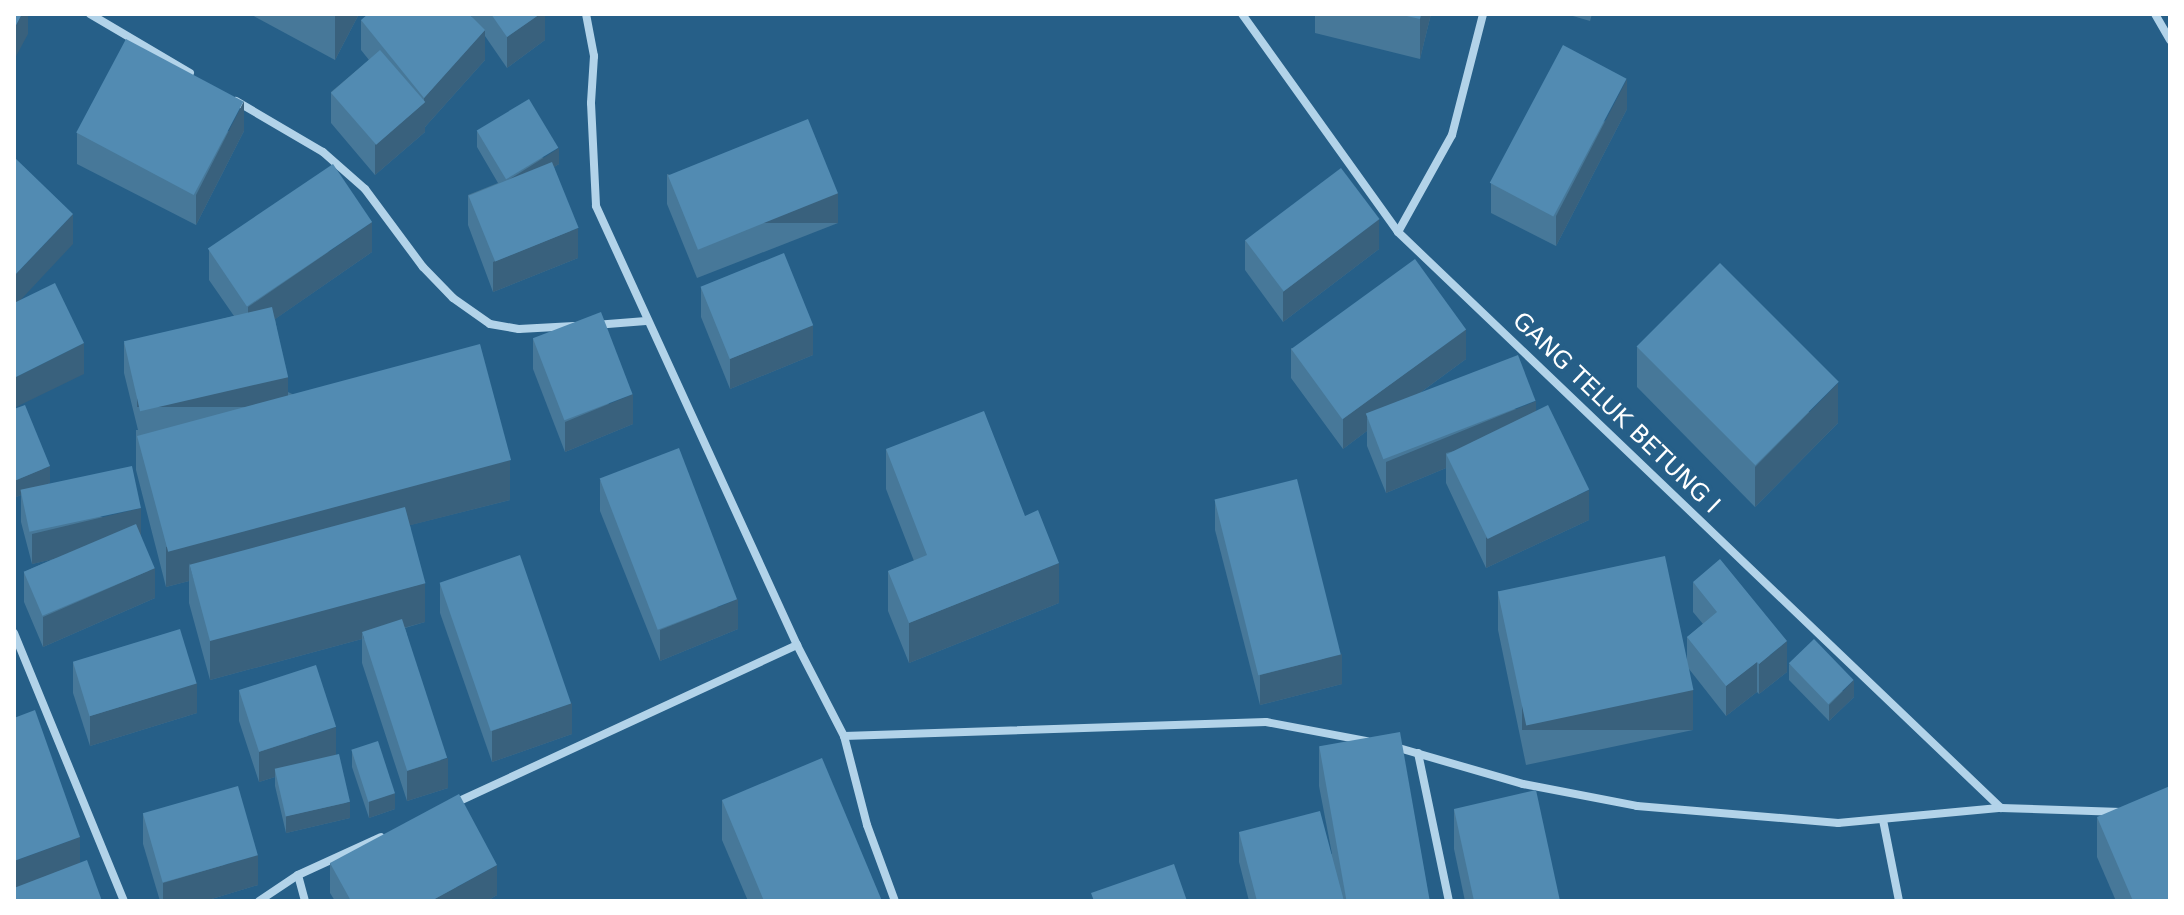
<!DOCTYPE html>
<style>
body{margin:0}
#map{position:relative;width:2184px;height:915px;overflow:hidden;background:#265f88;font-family:"DejaVu Sans",sans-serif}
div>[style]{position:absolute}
.street>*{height:8px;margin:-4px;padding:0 4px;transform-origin:4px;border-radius:4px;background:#b2d3e9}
.wall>*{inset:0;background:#477899}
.shaded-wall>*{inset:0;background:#39617d;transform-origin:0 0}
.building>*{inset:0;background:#528bb2;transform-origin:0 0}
span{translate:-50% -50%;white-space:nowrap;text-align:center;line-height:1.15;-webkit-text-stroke:7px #265f88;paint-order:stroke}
.street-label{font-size:24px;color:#fff}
.frame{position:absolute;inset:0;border:16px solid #fff;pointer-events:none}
</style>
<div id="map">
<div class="street">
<i style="left:90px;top:14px;width:116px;rotate:30.5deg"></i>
<i style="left:586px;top:14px;width:43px;rotate:79.2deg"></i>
<i style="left:594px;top:56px;width:47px;rotate:93.7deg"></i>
<i style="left:591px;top:103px;width:103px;rotate:87.2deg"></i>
<i style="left:596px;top:206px;width:483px;rotate:65.4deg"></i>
<i style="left:797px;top:645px;width:102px;rotate:62.7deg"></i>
<i style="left:844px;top:736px;width:422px;rotate:-1.9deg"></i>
<i style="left:1266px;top:722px;width:103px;rotate:10.7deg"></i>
<i style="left:1242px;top:14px;width:268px;rotate:54.4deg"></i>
<i style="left:1398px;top:232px;width:834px;rotate:43.69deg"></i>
<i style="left:2155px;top:14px;width:30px;rotate:60deg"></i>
<i style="left:236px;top:101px;width:101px;rotate:30.4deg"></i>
<i style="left:323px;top:152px;width:56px;rotate:41.4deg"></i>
<i style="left:365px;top:189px;width:97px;rotate:53.4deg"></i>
<i style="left:423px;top:267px;width:43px;rotate:45.9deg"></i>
<i style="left:453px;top:298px;width:45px;rotate:35.1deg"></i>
<i style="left:490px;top:324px;width:29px;rotate:10deg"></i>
<i style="left:519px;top:329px;width:55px;rotate:-3.1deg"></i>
<i style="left:1398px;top:232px;width:111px;rotate:-60.9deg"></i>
<i style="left:1452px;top:135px;width:125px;rotate:-75.6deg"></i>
<i style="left:595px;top:325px;width:51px;rotate:-4.5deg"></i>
<i style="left:14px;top:633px;width:290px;rotate:67.7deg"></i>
<i style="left:844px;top:736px;width:92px;rotate:75.5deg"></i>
<i style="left:867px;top:825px;width:81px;rotate:69.8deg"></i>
<i style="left:1392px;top:746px;width:136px;rotate:16.2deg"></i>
<i style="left:1523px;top:784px;width:116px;rotate:10.9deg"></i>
<i style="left:1637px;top:806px;width:202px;rotate:4.8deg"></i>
<i style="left:1838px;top:823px;width:164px;rotate:-5.3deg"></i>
<i style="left:2001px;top:808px;width:120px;rotate:1.9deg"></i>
<i style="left:1418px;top:753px;width:151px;rotate:78.2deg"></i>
<i style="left:455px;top:803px;width:377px;rotate:-24.8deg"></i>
<i style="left:1883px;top:820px;width:83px;rotate:78.8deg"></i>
<i style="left:298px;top:875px;width:91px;rotate:-24.6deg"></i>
<i style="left:259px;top:901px;width:47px;rotate:-33.7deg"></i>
<i style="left:298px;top:875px;width:27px;rotate:75deg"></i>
</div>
<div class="wall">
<i style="clip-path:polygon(250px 14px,359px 14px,335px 60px)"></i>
<i style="clip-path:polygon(470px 14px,545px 14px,545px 40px,507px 68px,485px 36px,485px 60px,425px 127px,425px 132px,375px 175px,331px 123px,331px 92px,369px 60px,361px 50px,361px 20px,473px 19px)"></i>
<i style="clip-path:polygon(1315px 14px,1431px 14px,1420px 59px,1315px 33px)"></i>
<i style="clip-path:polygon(1566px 14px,1592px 14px,1590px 21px)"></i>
<i style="clip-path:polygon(1627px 109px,1556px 246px,1491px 213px,1491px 183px)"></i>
<i style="clip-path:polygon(244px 131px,196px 225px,77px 164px,77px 133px)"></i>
<i style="clip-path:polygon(477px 131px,559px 164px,554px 167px,578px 258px,493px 292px,468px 225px,468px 195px,498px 183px,477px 147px)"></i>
<i style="clip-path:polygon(667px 174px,838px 223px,697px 278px,667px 204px)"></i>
<i style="clip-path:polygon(1245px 240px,1379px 249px,1283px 322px,1245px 270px)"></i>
<i style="clip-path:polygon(209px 250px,372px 252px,275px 319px,288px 392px,510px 500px,410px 525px,425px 622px,405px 628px,448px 788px,407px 801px,362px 663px,362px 639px,210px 680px,189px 603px,189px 581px,166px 587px,136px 470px,136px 430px,138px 430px,124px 373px,124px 343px,234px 316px,209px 280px)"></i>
<i style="clip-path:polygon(701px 287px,813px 355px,730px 389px,701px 317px)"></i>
<i style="clip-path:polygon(533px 339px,633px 424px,565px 452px,533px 369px)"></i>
<i style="clip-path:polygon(1637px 347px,1838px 423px,1755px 507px,1637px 387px)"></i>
<i style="clip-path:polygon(1291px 348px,1466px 359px,1413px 398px,1536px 411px,1589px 520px,1486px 568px,1446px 483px,1446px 468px,1386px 493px,1367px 446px,1367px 431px,1343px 449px,1291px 378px)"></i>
<i style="clip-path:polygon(14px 409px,50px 483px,40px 487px,141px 536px,155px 598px,43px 647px,24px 602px,24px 572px,53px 559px,32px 564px,21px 522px,21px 495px,14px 498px)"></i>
<i style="clip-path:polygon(886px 449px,1059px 603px,909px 663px,888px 611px,888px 571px,914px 561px,886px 489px)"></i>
<i style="clip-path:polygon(600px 480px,738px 629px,660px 661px,600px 511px)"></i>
<i style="clip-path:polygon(1215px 500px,1342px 684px,1260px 705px,1215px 530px)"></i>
<i style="clip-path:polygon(1693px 582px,1787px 672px,1759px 694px,1757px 692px,1726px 716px,1689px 669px,1693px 730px,1526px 765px,1498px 630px,1498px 591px,1687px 661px,1687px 637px,1703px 624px,1693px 612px)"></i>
<i style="clip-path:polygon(440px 583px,572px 734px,492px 762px,440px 613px)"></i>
<i style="clip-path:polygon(73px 663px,197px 713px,90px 746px,73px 693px)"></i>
<i style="clip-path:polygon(1789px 664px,1854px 697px,1829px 721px,1789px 680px)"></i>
<i style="clip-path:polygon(239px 690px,336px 755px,350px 818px,286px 833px,275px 786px,275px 777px,259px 782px,239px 721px)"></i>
<i style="clip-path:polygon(1319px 746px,1431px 901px,1249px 901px,1239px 862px,1239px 832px,1332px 854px,1319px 786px)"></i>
<i style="clip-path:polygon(352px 750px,395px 809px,369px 818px,352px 767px)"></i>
<i style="clip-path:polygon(722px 800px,882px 901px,748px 901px,722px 840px)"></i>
<i style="clip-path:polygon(1454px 809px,1560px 901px,1465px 901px,1454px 849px)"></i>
<i style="clip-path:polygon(143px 814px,258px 885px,205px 901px,160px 901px,143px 844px)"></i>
<i style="clip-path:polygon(2097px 817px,2170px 901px,2116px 901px,2097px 857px)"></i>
<i style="clip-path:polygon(330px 863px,497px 895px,487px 901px,335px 901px,330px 893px)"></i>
</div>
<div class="shaded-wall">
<i style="clip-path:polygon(22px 14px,28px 14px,28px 34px,14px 60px,14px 29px)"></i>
<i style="clip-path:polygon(335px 14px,359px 14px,335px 60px)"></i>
<i style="clip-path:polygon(540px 14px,545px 14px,545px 40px,507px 68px,507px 37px)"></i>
<i style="clip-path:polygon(1421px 14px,1431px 14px,1420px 59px,1420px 19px)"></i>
<i style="clip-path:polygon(485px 30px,485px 60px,425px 127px,425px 132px,375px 175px,375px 145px,424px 103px,424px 98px)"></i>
<i style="clip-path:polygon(1627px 79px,1627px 109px,1556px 246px,1556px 216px)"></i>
<i style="clip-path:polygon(244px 101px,244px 131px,196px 225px,196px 195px)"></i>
<i style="clip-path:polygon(559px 148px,559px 164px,507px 197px,507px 181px)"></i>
<i style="left:838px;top:193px;width:30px;height:151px;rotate:90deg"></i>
<i style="clip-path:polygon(73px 214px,73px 244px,14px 307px,14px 276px)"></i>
<i style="clip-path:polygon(1379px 219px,1379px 249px,1283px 322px,1283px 292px)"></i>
<i style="clip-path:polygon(372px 222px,372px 252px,248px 338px,248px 307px)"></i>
<i style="clip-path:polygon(578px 228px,578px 258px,493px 292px,493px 262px)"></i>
<i style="clip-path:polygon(813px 325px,813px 355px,730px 389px,730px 359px)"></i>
<i style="clip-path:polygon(1466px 329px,1466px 359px,1372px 428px,1367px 416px,1367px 431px,1343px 449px,1343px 419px)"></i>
<i style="clip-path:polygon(84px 343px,84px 374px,14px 408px,14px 378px)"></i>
<i style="left:288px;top:377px;width:30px;height:151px;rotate:90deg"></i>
<i style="clip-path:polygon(1838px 383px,1838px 423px,1755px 507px,1755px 467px)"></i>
<i style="clip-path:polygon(633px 394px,633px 424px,565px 452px,565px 422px)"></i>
<i style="clip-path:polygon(1536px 401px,1536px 431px,1446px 453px,1446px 468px,1386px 493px,1386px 462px)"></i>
<i style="clip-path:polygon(510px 460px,510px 500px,194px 580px,189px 563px,189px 581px,166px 587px,166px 547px)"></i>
<i style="clip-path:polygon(50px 466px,50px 483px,22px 495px,21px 491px,21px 495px,14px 498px,14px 481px)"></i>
<i style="clip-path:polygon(1589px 490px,1589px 520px,1486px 568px,1486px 538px)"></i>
<i style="clip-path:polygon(141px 508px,141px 539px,32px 564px,32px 534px)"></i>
<i style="clip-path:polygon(1059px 563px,1059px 603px,909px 663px,909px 623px)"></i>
<i style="clip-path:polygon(155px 568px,155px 598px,43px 647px,43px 617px)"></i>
<i style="clip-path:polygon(425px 583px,425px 622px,364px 639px,362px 632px,362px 639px,210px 680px,210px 640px)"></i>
<i style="clip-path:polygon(738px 599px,738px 629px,660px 661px,660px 630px)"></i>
<i style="clip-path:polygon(1787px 641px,1787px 672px,1759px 694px,1759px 664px)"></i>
<i style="clip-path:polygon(1342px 654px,1342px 684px,1260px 705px,1260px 675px)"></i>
<i style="clip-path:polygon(1757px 662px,1757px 692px,1726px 716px,1726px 686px)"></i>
<i style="clip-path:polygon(1854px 680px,1854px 697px,1829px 721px,1829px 705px)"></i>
<i style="clip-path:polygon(197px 683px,197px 713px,90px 746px,90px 716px)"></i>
<i style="left:1693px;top:690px;width:40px;height:171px;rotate:90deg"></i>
<i style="clip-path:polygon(572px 703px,572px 734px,492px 762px,492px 731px)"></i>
<i style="clip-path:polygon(336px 727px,336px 757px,275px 770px,275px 777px,259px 782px,259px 752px)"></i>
<i style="clip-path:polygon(448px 758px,448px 788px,407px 801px,407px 771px)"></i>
<i style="clip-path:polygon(395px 793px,395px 809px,369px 818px,369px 801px)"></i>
<i style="clip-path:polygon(350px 802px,350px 818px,286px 833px,286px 816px)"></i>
<i style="clip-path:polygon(80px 837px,80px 877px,14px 901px,14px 861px)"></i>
<i style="clip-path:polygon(258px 855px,258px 885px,205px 901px,163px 901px,163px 883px)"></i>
<i style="clip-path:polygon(497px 865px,497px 895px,487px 901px,431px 901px)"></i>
</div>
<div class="building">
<i style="clip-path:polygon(14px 14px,22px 14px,14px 29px)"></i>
<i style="clip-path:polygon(368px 14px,469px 14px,485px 30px,424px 98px,361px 20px)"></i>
<i style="clip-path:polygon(491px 14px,540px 14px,507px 37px)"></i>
<i style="clip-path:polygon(1398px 14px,1421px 14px,1420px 19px)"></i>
<i style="left:126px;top:39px;width:133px;height:106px;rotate:28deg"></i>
<i style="left:1563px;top:45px;width:72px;height:156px;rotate:28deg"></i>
<i style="left:380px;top:50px;width:69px;height:65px;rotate:49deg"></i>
<i style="left:529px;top:99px;width:57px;height:61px;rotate:59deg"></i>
<i style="left:808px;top:119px;width:80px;height:151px;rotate:68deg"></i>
<i style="clip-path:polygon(14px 157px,73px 214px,14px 276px)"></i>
<i style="left:552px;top:162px;width:71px;height:90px;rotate:68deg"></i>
<i style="left:333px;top:164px;width:70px;height:151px;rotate:56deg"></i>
<i style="left:1341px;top:168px;width:64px;height:120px;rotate:53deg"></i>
<i style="left:784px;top:253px;width:78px;height:90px;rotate:68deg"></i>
<i style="left:1415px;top:259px;width:87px;height:153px;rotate:54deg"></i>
<i style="left:1720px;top:263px;width:168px;height:118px;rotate:45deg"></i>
<i style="clip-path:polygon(55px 283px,84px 343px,14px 378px,14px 303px)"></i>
<i style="left:272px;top:307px;width:72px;height:152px;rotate:77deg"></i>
<i style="left:601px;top:312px;width:88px;height:73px;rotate:69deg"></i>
<i style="left:480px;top:344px;width:120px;height:355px;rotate:75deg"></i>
<i style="left:1518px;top:355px;width:49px;height:163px;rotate:69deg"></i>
<i style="clip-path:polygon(25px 405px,50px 466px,14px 481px,14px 409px)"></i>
<i style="left:1548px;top:405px;width:94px;height:113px;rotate:64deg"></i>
<i style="clip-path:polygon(984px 411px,1025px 516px,1038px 510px,1059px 563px,909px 623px,888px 571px,927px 555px,886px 449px)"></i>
<i style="left:679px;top:448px;width:162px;height:85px;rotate:69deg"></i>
<i style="left:132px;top:466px;width:43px;height:114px;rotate:78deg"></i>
<i style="left:1297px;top:479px;width:181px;height:85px;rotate:76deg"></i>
<i style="left:405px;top:507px;width:79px;height:223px;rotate:75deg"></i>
<i style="left:136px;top:524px;width:48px;height:122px;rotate:67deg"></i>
<i style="left:520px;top:555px;width:157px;height:85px;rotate:71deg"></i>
<i style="left:1665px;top:556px;width:137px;height:171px;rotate:78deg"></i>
<i style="clip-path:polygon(1720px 559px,1787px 641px,1759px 664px,1757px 662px,1726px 686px,1687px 637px,1717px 612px,1693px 582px)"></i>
<i style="left:402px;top:619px;width:146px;height:42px;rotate:72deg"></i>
<i style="left:180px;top:629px;width:57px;height:112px;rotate:73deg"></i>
<i style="left:1814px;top:639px;width:57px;height:35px;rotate:46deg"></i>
<i style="left:316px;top:665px;width:65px;height:81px;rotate:72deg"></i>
<i style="clip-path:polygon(35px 710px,80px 837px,14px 861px,14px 718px)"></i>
<i style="left:1400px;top:732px;width:172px;height:82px;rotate:80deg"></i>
<i style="left:378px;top:741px;width:55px;height:28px;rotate:72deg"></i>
<i style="left:339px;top:754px;width:49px;height:66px;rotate:77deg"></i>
<i style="clip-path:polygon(822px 758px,882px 901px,764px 901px,722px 800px)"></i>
<i style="left:238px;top:786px;width:72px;height:99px;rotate:74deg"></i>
<i style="clip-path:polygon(2170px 786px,2170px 901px,2133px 901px,2097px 817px)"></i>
<i style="clip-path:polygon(1536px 790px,1560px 901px,1474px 901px,1454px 809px)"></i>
<i style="clip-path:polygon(459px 794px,497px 865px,431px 901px,351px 901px,330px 863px)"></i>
<i style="clip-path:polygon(1320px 811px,1344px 901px,1257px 901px,1239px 832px)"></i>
<i style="clip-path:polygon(87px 860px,102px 901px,14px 901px,14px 888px)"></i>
<i style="clip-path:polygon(1174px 864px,1187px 901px,1094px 901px,1091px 893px)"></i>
</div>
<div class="street-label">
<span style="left:1616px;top:413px;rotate:44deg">GANG TELUK BETUNG I</span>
</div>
<div class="frame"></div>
</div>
